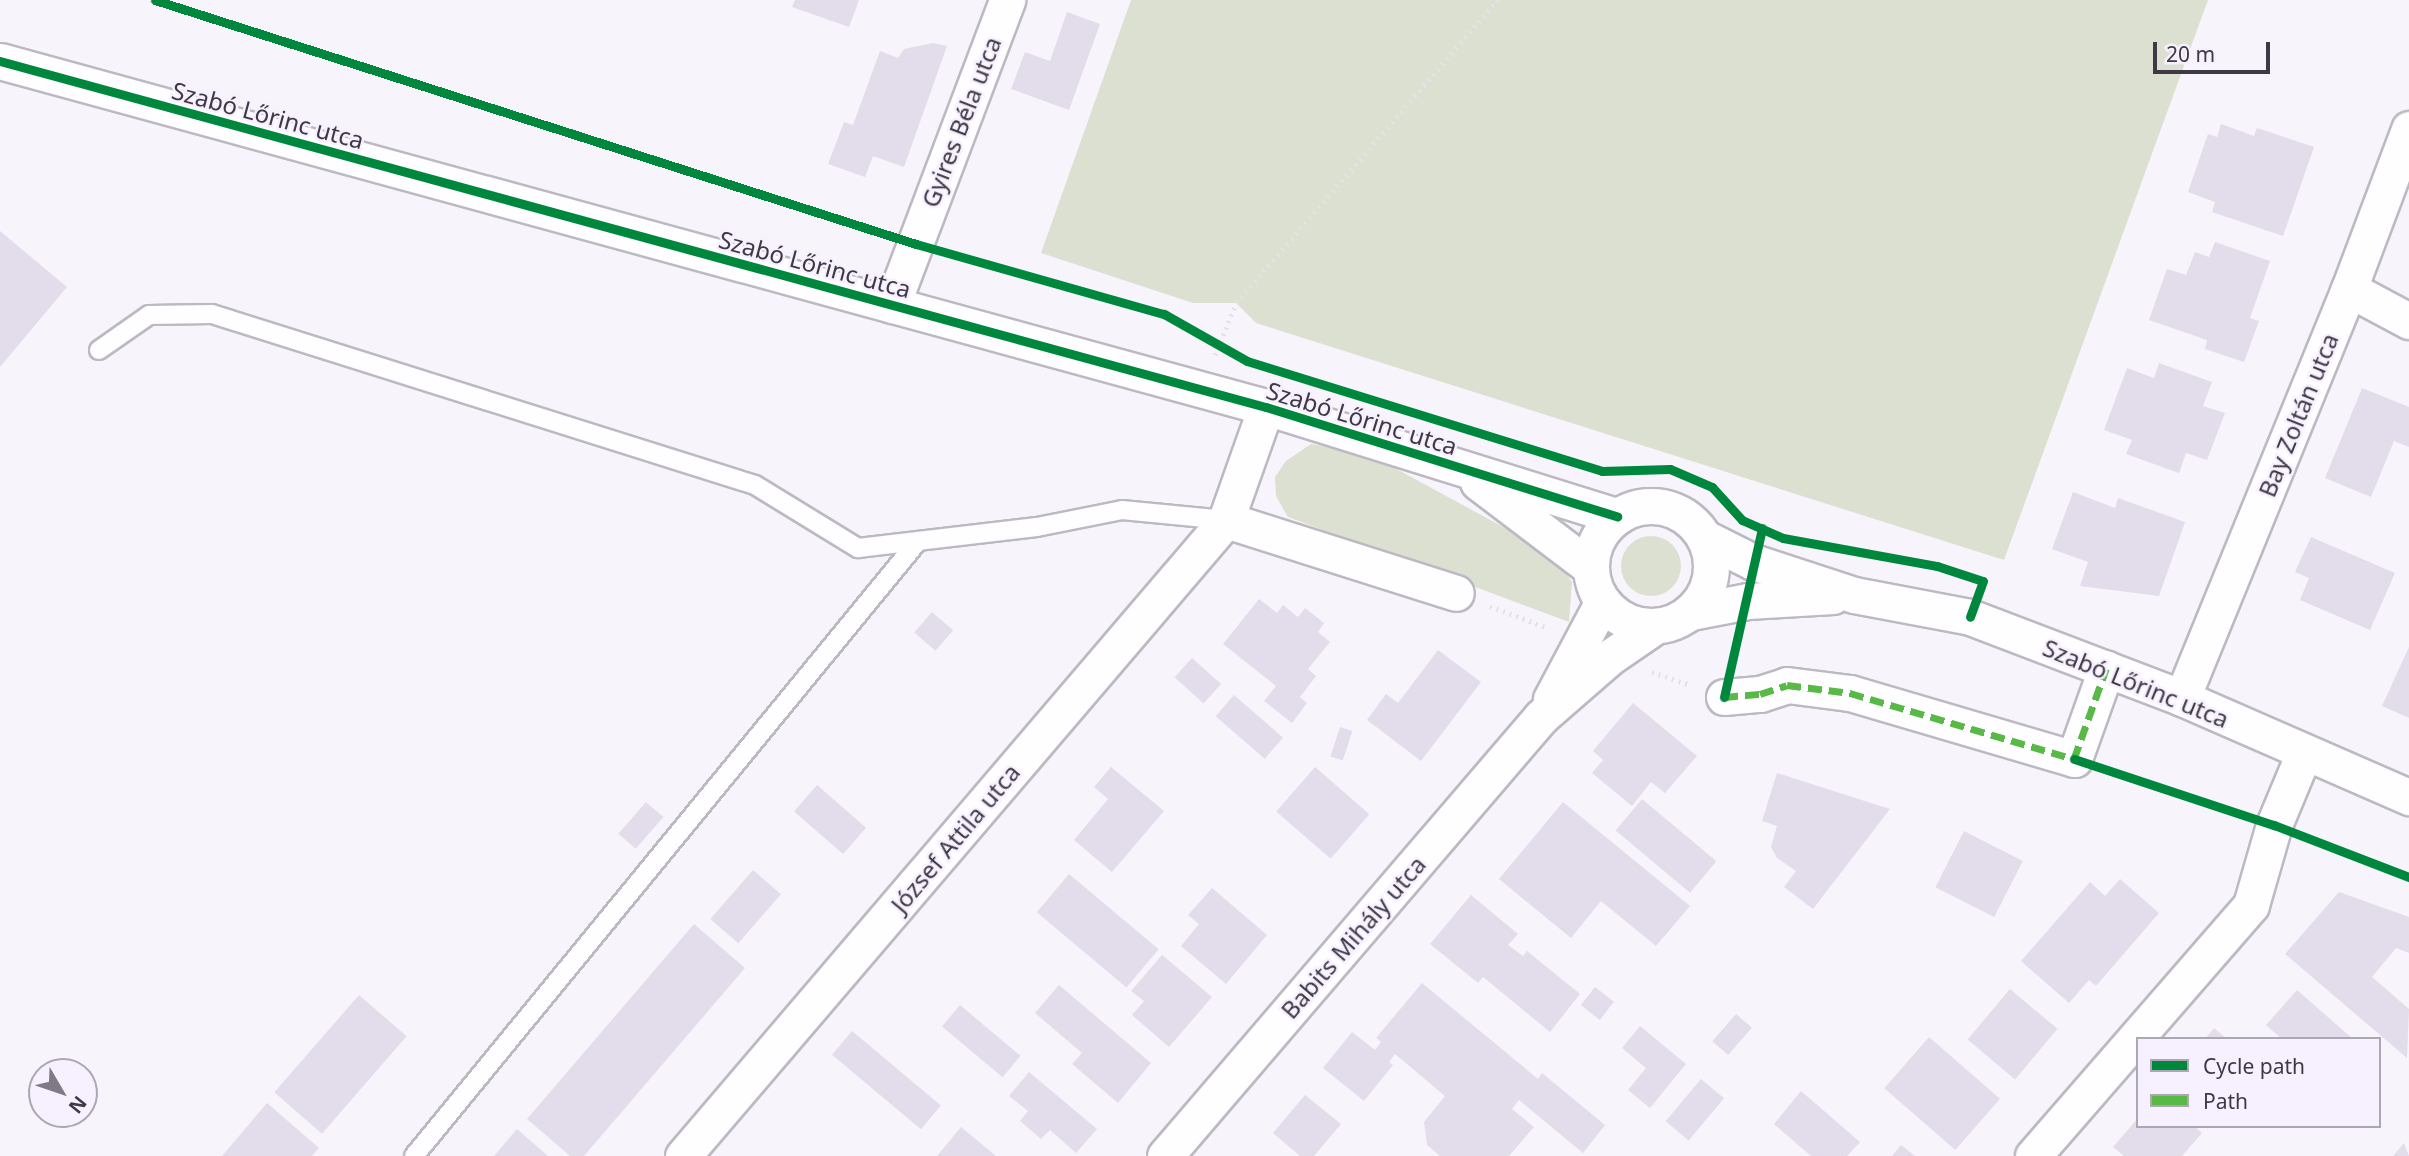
<!DOCTYPE html>
<meta charset="utf-8">
<style>
body{margin:0}
#map{position:relative;width:2409px;height:1156px;overflow:hidden;background:#f8f4fc;font-family:"Noto Sans",sans-serif}
div>[style]{position:absolute}
.green>*{inset:0;background:#dce0d1}
.round{border-radius:50%}
.building>*{inset:0;background:#e3dcea;transform-origin:0 0}
.path>*{height:4.5px;margin-top:-2.25px;transform-origin:0;background:repeating-linear-gradient(90deg,#e4e2e5 0 2px,transparent 0 7px)}
.roads{filter:drop-shadow(2px 0 #bdb9c2) drop-shadow(-2px 0 #bdb9c2) drop-shadow(0 2px #bdb9c2) drop-shadow(0 -2px #bdb9c2)}
.service>*{height:18px;margin:-9px;padding:0 9px;transform-origin:9px;border-radius:9px;background:#fefdff}
.minor>*{height:35px;margin:-17.5px;padding:0 17.5px;transform-origin:17.5px;border-radius:17.5px;background:#fefdff}
.minor>.ring{margin:-17.5px;padding:0;box-sizing:content-box;background:none;border:35px solid #fefdff;border-radius:50%}
.quiet>*{height:7px;margin-top:-3.5px;transform-origin:0;background:repeating-linear-gradient(90deg,#58b947 0 14px,transparent 0 21px)}
.cycleway>*{height:9px;margin:-4.5px;padding:0 4.5px;transform-origin:4.5px;border-radius:4.5px;background:#00873e}
span{translate:-50% -50%;white-space:nowrap;text-align:center;line-height:1.15;-webkit-text-stroke:5px #f7f1ff;paint-order:stroke}
.street-label{font-size:24px;color:#3f3946}
.legend{position:absolute;left:2136px;top:1037px;width:245px;height:91px;box-sizing:border-box;background:#f7f1ff;border:2px solid #ada7b5;margin:0;padding:9px 12px;list-style:none;font-size:21px;color:#3f3946}
.legend li{display:flex;align-items:center;gap:14px;height:35px}
.legend b{width:35px;border:2px solid #ada7b5}
.north{position:absolute;left:28px;top:1058px;width:70px;height:70px;box-sizing:border-box;background:#f7f1ff;border:2px solid #ada7b5;border-radius:50%;rotate:129deg;font-size:19px;font-weight:700;line-height:28px;text-align:center;color:#3f3946}
.north::after{content:'';display:block;margin:auto;width:24px;height:32px;background:#807a86;clip-path:polygon(50% 0,100% 100%,50% 72%,0 100%)}
.scale{position:absolute;left:2153px;top:42px;width:117px;height:32px;box-sizing:border-box;border:4px solid #3f3946;border-top:0;padding-left:9px;font-size:21px;line-height:24px;white-space:nowrap;color:#3f3946;-webkit-text-stroke:5px #f7f1ff;paint-order:stroke}
</style>
<div id="map">
<div class="green">
<i style="clip-path:polygon(1131px 0,2208px 0,2004px 560px,1256px 323px,1236px 303px,1193px 303px,1041px 253px)"></i>
<i style="clip-path:polygon(1311px 444px,1369px 454px,1529px 541px,1561px 566px,1572px 582px,1569px 622px,1288px 517px,1276px 496px,1275px 477px,1286px 461px)"></i>
<i class="round" style="left:1621px;top:536px;width:60px;height:60px"></i>
</div>
<div class="building">
<i style="clip-path:polygon(795px 0,859px 0,849px 27px,792px 7px)"></i>
<i style="clip-path:polygon(1067px 12px,1100px 24px,1069px 110px,1011px 89px,1025px 52px,1050px 61px)"></i>
<i style="clip-path:polygon(933px 43px,947px 46px,904px 167px,873px 156px,865px 177px,828px 164px,844px 122px,853px 125px,880px 51px,898px 58px,904px 49px)"></i>
<i style="clip-path:polygon(2221px 124px,2254px 136px,2257px 128px,2314px 147px,2283px 236px,2212px 212px,2215px 202px,2188px 192px,2208px 134px,2217px 137px)"></i>
<i style="clip-path:polygon(0 231px,67px 287px,0 367px)"></i>
<i style="clip-path:polygon(2215px 242px,2270px 261px,2250px 318px,2259px 321px,2244px 362px,2205px 349px,2207px 340px,2149px 320px,2167px 269px,2186px 275px,2195px 252px,2209px 257px)"></i>
<i style="clip-path:polygon(2159px 363px,2212px 382px,2203px 406px,2225px 413px,2207px 460px,2186px 453px,2179px 473px,2126px 454px,2132px 440px,2104px 430px,2127px 368px,2154px 378px)"></i>
<i style="clip-path:polygon(2362px 388px,2409px 407px,2409px 447px,2394px 441px,2371px 497px,2325px 478px)"></i>
<i style="clip-path:polygon(2073px 492px,2115px 508px,2118px 498px,2185px 522px,2159px 596px,2080px 586px,2088px 562px,2052px 549px)"></i>
<i style="clip-path:polygon(2311px 537px,2395px 573px,2370px 630px,2300px 600px,2309px 578px,2295px 572px)"></i>
<i style="clip-path:polygon(1259px 599px,1277px 613px,1283px 605px,1298px 617px,1305px 608px,1324px 623px,1318px 632px,1330px 642px,1308px 669px,1316px 676px,1300px 697px,1307px 703px,1292px 723px,1264px 701px,1276px 686px,1223px 644px)"></i>
<i style="left:932px;top:612px;width:28px;height:27px;rotate:41deg"></i>
<i style="clip-path:polygon(2409px 647px,2409px 718px,2382px 706px)"></i>
<i style="clip-path:polygon(1438px 650px,1481px 682px,1421px 761px,1367px 720px,1386px 694px,1398px 703px)"></i>
<i style="left:1192px;top:658px;width:39px;height:26px;rotate:42deg"></i>
<i style="left:1234px;top:695px;width:65px;height:28px;rotate:41deg"></i>
<i style="clip-path:polygon(1633px 703px,1697px 756px,1665px 793px,1651px 782px,1632px 806px,1592px 773px,1603px 760px,1593px 751px)"></i>
<i style="left:1340px;top:727px;width:13px;height:31px;rotate:18deg"></i>
<i style="clip-path:polygon(1111px 767px,1164px 811px,1112px 872px,1074px 840px,1108px 799px,1094px 787px)"></i>
<i style="left:1315px;top:767px;width:72px;height:59px;rotate:41deg"></i>
<i style="clip-path:polygon(1777px 773px,1890px 809px,1813px 909px,1784px 887px,1796px 871px,1777px 858px,1771px 847px,1777px 826px,1762px 821px)"></i>
<i style="left:817px;top:785px;width:65px;height:35px;rotate:41deg"></i>
<i style="left:1642px;top:799px;width:97px;height:41px;rotate:40deg"></i>
<i style="left:646px;top:802px;width:23px;height:42px;rotate:41deg"></i>
<i style="clip-path:polygon(1563px 802px,1690px 906px,1656px 946px,1601px 901px,1571px 938px,1499px 879px)"></i>
<i style="left:1964px;top:831px;width:66px;height:63px;rotate:27deg"></i>
<i style="left:753px;top:870px;width:37px;height:65px;rotate:41deg"></i>
<i style="left:1069px;top:874px;width:117px;height:50px;rotate:40deg"></i>
<i style="clip-path:polygon(2120px 879px,2159px 913px,2096px 986px,2089px 980px,2069px 1003px,2021px 961px,2090px 882px,2105px 896px)"></i>
<i style="clip-path:polygon(1212px 888px,1267px 935px,1226px 984px,1181px 946px,1199px 924px,1188px 915px)"></i>
<i style="clip-path:polygon(2339px 892px,2409px 917px,2409px 953px,2396px 948px,2372px 977px,2409px 1009px,2407px 1058px,2285px 954px)"></i>
<i style="clip-path:polygon(1471px 895px,1518px 934px,1508px 945px,1523px 956px,1527px 951px,1580px 994px,1550px 1032px,1483px 977px,1478px 983px,1430px 944px)"></i>
<i style="clip-path:polygon(694px 924px,745px 968px,584px 1156px,570px 1156px,527px 1119px)"></i>
<i style="clip-path:polygon(1162px 955px,1212px 997px,1169px 1047px,1132px 1015px,1144px 1001px,1131px 991px)"></i>
<i style="clip-path:polygon(1422px 983px,1538px 1079px,1542px 1073px,1605px 1125px,1583px 1153px,1519px 1100px,1512px 1109px,1534px 1127px,1509px 1156px,1440px 1156px,1427px 1145px,1424px 1122px,1445px 1096px,1395px 1054px,1389px 1062px,1393px 1065px,1364px 1101px,1323px 1068px,1352px 1032px,1375px 1050px,1381px 1042px,1376px 1038px)"></i>
<i style="clip-path:polygon(1059px 985px,1151px 1063px,1118px 1103px,1072px 1064px,1082px 1053px,1035px 1013px)"></i>
<i style="left:1595px;top:987px;width:24px;height:23px;rotate:38deg"></i>
<i style="left:2010px;top:989px;width:62px;height:66px;rotate:40deg"></i>
<i style="clip-path:polygon(2297px 990px,2353px 1039px,2282px 1039px,2266px 1025px)"></i>
<i style="left:359px;top:995px;width:63px;height:129px;rotate:41deg"></i>
<i style="left:960px;top:1005px;width:79px;height:28px;rotate:40deg"></i>
<i style="left:1736px;top:1014px;width:21px;height:36px;rotate:41deg"></i>
<i style="clip-path:polygon(1640px 1026px,1686px 1064px,1650px 1108px,1628px 1090px,1646px 1068px,1622px 1048px)"></i>
<i style="clip-path:polygon(2214px 1028px,2227px 1039px,2205px 1039px)"></i>
<i style="left:852px;top:1031px;width:116px;height:31px;rotate:40deg"></i>
<i style="left:1929px;top:1037px;width:94px;height:68px;rotate:41deg"></i>
<i style="clip-path:polygon(1029px 1072px,1097px 1129px,1076px 1153px,1050px 1130px,1041px 1139px,1020px 1121px,1028px 1111px,1009px 1096px)"></i>
<i style="left:1701px;top:1079px;width:30px;height:55px;rotate:40deg"></i>
<i style="clip-path:polygon(1801px 1091px,1860px 1142px,1847px 1156px,1811px 1156px,1774px 1124px)"></i>
<i style="clip-path:polygon(1305px 1095px,1341px 1124px,1314px 1156px,1300px 1156px,1273px 1133px)"></i>
<i style="clip-path:polygon(267px 1103px,319px 1148px,312px 1156px,222px 1156px)"></i>
<i style="clip-path:polygon(2138px 1118px,2138px 1126px,2194px 1126px,2202px 1133px,2182px 1156px,2124px 1156px,2113px 1147px)"></i>
<i style="clip-path:polygon(961px 1127px,996px 1156px,937px 1156px)"></i>
<i style="clip-path:polygon(517px 1129px,548px 1156px,494px 1156px)"></i>
<i style="clip-path:polygon(2404px 1143px,2409px 1156px,2393px 1156px)"></i>
<i style="clip-path:polygon(1901px 1145px,1915px 1156px,1892px 1156px)"></i>
</div>
<div class="path">
<i style="left:1215px;top:355px;width:56px;rotate:-68deg"></i>
<i style="left:1236px;top:303px;width:401px;rotate:-49.2deg"></i>
<i style="left:1490px;top:606px;width:62px;rotate:20.8deg"></i>
<i style="left:1652px;top:672px;width:40px;rotate:18.9deg"></i>
</div>
<div class="roads">
<div class="service">
<i style="left:99px;top:350px;width:61px;rotate:-35deg"></i>
<i style="left:149px;top:315px;width:63px;rotate:-0.9deg"></i>
<i style="left:212px;top:314px;width:569px;rotate:17.48deg"></i>
<i style="left:755px;top:485px;width:121px;rotate:31.5deg"></i>
<i style="left:858px;top:548px;width:180px;rotate:-6.7deg"></i>
<i style="left:1037px;top:527px;width:87px;rotate:-11.3deg"></i>
<i style="left:1122px;top:510px;width:104px;rotate:5.5deg"></i>
<i style="left:414px;top:1156px;width:795px;rotate:-50.66deg"></i>
</div>
<div class="minor">
<i style="left:0;top:61px;width:1312px;rotate:15.29deg"></i>
<i style="left:1266px;top:407px;width:368px;rotate:17.3deg"></i>
<i style="left:2349px;top:289px;width:68px;rotate:28.1deg"></i>
<i style="left:892px;top:305px;width:326px;rotate:-69.3deg"></i>
<i style="left:1478px;top:482px;width:141px;rotate:37.2deg"></i>
<i class="ring" style="left:1591px;top:506px;width:85px;height:85px"></i>
<i style="left:1226px;top:520px;width:241px;rotate:17.6deg"></i>
<i style="left:1705px;top:538px;width:54px;rotate:26.6deg"></i>
<i style="left:1753px;top:562px;width:106px;rotate:18.1deg"></i>
<i style="left:1854px;top:595px;width:118px;rotate:10.7deg"></i>
<i style="left:1970px;top:617px;width:227px;rotate:20.9deg"></i>
<i style="left:2182px;top:698px;width:248px;rotate:23.6deg"></i>
<i style="left:1691px;top:612px;width:58px;rotate:-10.9deg"></i>
<i style="left:1748px;top:601px;width:85px;rotate:-3.4deg"></i>
<i style="left:1724px;top:697px;width:36px;rotate:-5deg"></i>
<i style="left:1760px;top:694px;width:28px;rotate:-18deg"></i>
<i style="left:1787px;top:685px;width:64px;rotate:7.2deg"></i>
<i style="left:1850px;top:693px;width:234px;rotate:16.4deg"></i>
<i style="left:2074px;top:759px;width:96px;rotate:-70.4deg"></i>
<i style="left:2182px;top:698px;width:442px;rotate:-67.8deg"></i>
<i style="left:2349px;top:289px;width:171px;rotate:-69.4deg"></i>
<i style="left:1551px;top:699px;width:109px;rotate:-62deg"></i>
<i style="left:683px;top:1156px;width:836px;rotate:-49.51deg"></i>
<i style="left:1226px;top:520px;width:120px;rotate:-70.5deg"></i>
<i style="left:1165px;top:1156px;width:578px;rotate:-49.42deg"></i>
<i style="left:1541px;top:717px;width:91px;rotate:-41deg"></i>
<i style="left:1610px;top:657px;width:53px;rotate:-34.3deg"></i>
<i style="left:2033px;top:1156px;width:332px;rotate:-49deg"></i>
<i style="left:2251px;top:905px;width:83px;rotate:-74deg"></i>
<i style="left:2274px;top:825px;width:78px;rotate:-67.4deg"></i>
</div>
</div>
<div class="quiet">
<i style="left:1724px;top:697px;width:36px;rotate:-5deg"></i>
<i style="left:1760px;top:694px;width:28px;rotate:-18deg"></i>
<i style="left:1787px;top:685px;width:64px;rotate:7.2deg"></i>
<i style="left:1850px;top:693px;width:234px;rotate:16.4deg"></i>
<i style="left:2074px;top:759px;width:96px;rotate:-70.4deg"></i>
</div>
<div class="cycleway">
<i style="left:155px;top:0;width:799px;rotate:17.78deg"></i>
<i style="left:916px;top:244px;width:258px;rotate:15.8deg"></i>
<i style="left:1164px;top:314px;width:95px;rotate:29.5deg"></i>
<i style="left:1247px;top:361px;width:372px;rotate:17.2deg"></i>
<i style="left:1602px;top:471px;width:68px;rotate:-1.7deg"></i>
<i style="left:1670px;top:469px;width:46px;rotate:23.2deg"></i>
<i style="left:1712px;top:487px;width:45px;rotate:47.7deg"></i>
<i style="left:1742px;top:520px;width:45px;rotate:23.7deg"></i>
<i style="left:1783px;top:538px;width:157px;rotate:10.3deg"></i>
<i style="left:1937px;top:566px;width:48px;rotate:18.1deg"></i>
<i style="left:1983px;top:581px;width:38px;rotate:110deg"></i>
<i style="left:0;top:61px;width:1312px;rotate:15.29deg"></i>
<i style="left:1266px;top:407px;width:368px;rotate:17.3deg"></i>
<i style="left:1724px;top:697px;width:173px;rotate:-77.3deg"></i>
<i style="left:2074px;top:759px;width:211px;rotate:18.3deg"></i>
<i style="left:2274px;top:825px;width:145px;rotate:21.1deg"></i>
</div>
<div class="street-label">
<span style="left:268px;top:115px;rotate:15deg">Szabó Lőrinc utca</span>
<span style="left:961px;top:122px;rotate:-69deg">Gyires Béla utca</span>
<span style="left:815px;top:264px;rotate:15deg">Szabó Lőrinc utca</span>
<span style="left:2298px;top:415px;rotate:-68deg">Bay Zoltán utca</span>
<span style="left:1362px;top:418px;rotate:17deg">Szabó Lőrinc utca</span>
<span style="left:2136px;top:683px;rotate:22deg">Szabó Lőrinc utca</span>
<span style="left:955px;top:838px;rotate:-50deg">József Attila utca</span>
<span style="left:1353px;top:937px;rotate:-49deg">Babits Mihály utca</span>
</div>
<ul class="legend">
<li><b style="height:9px;background:#00873e"></b>Cycle path</li>
<li><b style="height:9px;background:#58b947"></b>Path</li>
</ul>
<div class="north">N</div>
<div class="scale">20 m</div>
</div>
